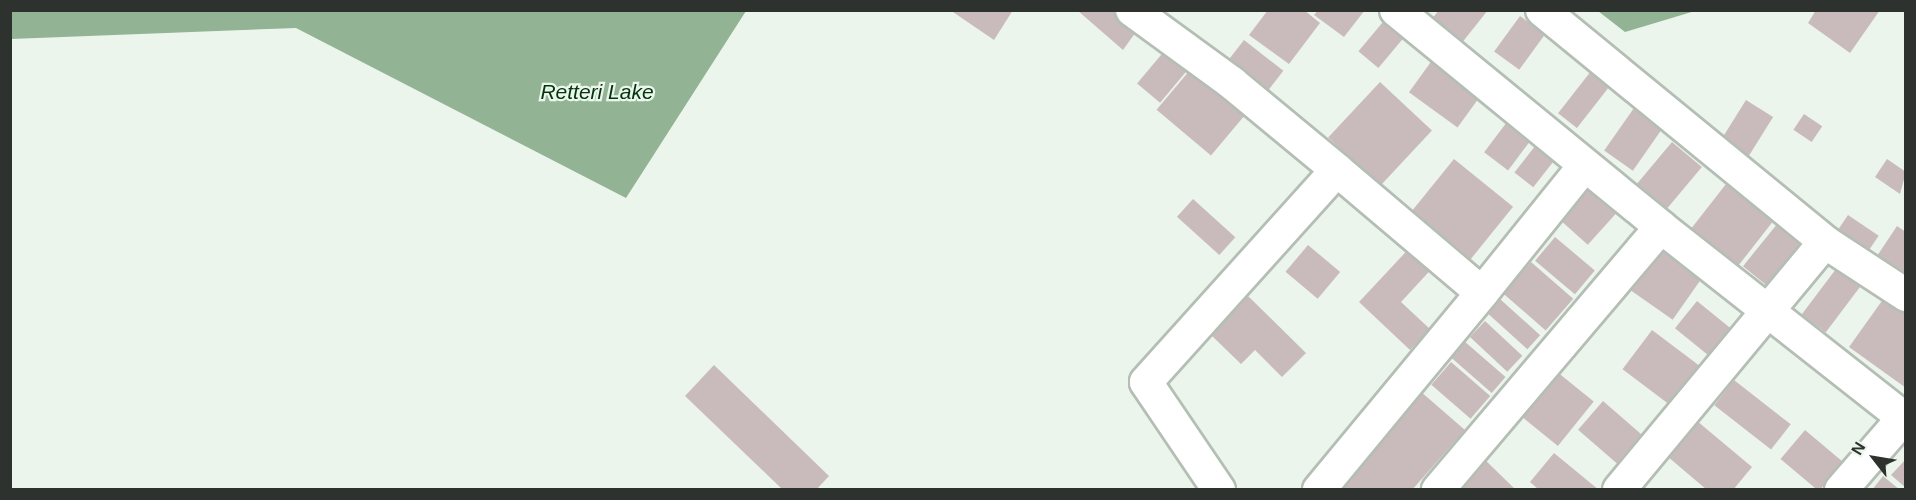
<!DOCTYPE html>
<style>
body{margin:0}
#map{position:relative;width:1916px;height:500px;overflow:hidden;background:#ecf5ec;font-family:Helvetica,sans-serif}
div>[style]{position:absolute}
.water>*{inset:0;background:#92b394}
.building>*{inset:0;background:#c9bbbc;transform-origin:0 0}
.roads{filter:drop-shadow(2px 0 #b5beb5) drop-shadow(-2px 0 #b5beb5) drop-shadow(0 2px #b5beb5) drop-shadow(0 -2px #b5beb5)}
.street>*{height:32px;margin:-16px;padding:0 16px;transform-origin:16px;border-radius:16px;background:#fff}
span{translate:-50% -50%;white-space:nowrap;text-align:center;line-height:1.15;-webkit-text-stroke:4.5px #ecf5ec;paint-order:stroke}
.water-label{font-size:21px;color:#00360c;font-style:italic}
.frame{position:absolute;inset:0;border:12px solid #2e322e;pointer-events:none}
.north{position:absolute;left:1844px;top:428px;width:60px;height:60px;-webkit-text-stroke:4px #ecf5ec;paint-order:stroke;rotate:301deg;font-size:16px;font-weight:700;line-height:24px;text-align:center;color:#2e322e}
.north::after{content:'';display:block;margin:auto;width:21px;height:27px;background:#2e322e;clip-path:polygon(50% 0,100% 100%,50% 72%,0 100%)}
</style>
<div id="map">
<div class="water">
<i style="clip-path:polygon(10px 11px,11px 10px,746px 11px,626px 198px,296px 28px,11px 39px)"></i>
<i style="clip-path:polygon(1598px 11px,1695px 11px,1625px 32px)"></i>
</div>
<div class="building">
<i style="clip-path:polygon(950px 10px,1013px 10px,994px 40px)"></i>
<i style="clip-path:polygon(1077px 10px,1127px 10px,1143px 22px,1123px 50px)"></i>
<i style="clip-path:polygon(1268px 10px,1304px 10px,1320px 23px,1289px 64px,1249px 35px)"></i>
<i style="clip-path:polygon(1318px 10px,1365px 10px,1344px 37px,1314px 15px)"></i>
<i style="clip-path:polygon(1439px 10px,1488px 10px,1457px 49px,1428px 24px)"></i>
<i style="clip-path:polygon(1816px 10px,1880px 10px,1850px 53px,1808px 23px)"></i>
<i style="left:1388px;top:16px;width:26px;height:46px;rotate:40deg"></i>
<i style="left:1520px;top:16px;width:31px;height:44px;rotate:36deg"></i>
<i style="left:1244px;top:40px;width:50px;height:26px;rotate:38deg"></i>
<i style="left:1166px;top:49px;width:30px;height:45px;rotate:40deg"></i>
<i style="left:1436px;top:55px;width:60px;height:46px;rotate:36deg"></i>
<i style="left:1595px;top:66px;width:24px;height:60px;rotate:38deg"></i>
<i style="left:1190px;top:70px;width:71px;height:52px;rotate:40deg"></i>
<i style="left:1380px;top:82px;width:71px;height:76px;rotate:43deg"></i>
<i style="left:1746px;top:100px;width:32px;height:49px;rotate:32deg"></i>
<i style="left:1634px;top:108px;width:35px;height:52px;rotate:35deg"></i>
<i style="left:1804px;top:114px;width:22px;height:19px;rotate:34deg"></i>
<i style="left:1510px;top:118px;width:30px;height:43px;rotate:37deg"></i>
<i style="left:1539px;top:141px;width:24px;height:40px;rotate:38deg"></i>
<i style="left:1672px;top:142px;width:39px;height:59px;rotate:40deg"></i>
<i style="left:1454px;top:159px;width:76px;height:73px;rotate:39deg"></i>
<i style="clip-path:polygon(1887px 159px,1906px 172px,1900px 194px,1875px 177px)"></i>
<i style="left:1595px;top:180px;width:38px;height:53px;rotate:42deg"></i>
<i style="left:1726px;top:184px;width:60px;height:64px;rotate:38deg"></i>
<i style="left:1193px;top:199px;width:57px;height:24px;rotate:42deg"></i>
<i style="left:1848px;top:215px;width:37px;height:23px;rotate:34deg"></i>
<i style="left:1782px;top:218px;width:35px;height:62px;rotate:39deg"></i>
<i style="clip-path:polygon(1897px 226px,1906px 232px,1906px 276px,1873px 262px)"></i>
<i style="left:1555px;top:237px;width:52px;height:31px;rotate:40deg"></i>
<i style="left:1664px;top:238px;width:54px;height:62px;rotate:35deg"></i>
<i style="clip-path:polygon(1416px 241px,1438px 262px,1401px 302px,1430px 329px,1410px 350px,1359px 302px)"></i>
<i style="left:1308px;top:245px;width:42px;height:35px;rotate:40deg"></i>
<i style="left:1842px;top:261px;width:30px;height:67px;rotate:37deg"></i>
<i style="left:1531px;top:262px;width:56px;height:42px;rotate:41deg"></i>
<i style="clip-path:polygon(1248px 296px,1306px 353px,1282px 377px,1255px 350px,1241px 364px,1210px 334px)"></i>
<i style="clip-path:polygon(1884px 298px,1906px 313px,1906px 388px,1849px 347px)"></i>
<i style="left:1500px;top:299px;width:54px;height:19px;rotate:42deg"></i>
<i style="left:1697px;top:301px;width:50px;height:35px;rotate:39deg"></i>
<i style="left:1485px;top:321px;width:51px;height:22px;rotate:43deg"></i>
<i style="left:1652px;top:330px;width:64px;height:49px;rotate:37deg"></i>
<i style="left:1464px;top:341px;width:55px;height:21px;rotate:41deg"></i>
<i style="left:1451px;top:362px;width:52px;height:30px;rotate:41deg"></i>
<i style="clip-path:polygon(714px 365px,829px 476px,816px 490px,783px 490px,685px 396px)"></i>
<i style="left:1551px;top:367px;width:55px;height:57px;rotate:39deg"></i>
<i style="left:1734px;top:380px;width:72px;height:32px;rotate:38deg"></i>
<i style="clip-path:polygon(1420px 391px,1465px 430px,1412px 490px,1346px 490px,1339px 483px)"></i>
<i style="left:1603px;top:401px;width:58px;height:38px;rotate:41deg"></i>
<i style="clip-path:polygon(1697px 421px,1752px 467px,1733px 490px,1707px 490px,1667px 456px)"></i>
<i style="left:1805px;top:430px;width:50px;height:38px;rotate:40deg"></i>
<i style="clip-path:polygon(1554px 453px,1599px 490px,1539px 490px,1530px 482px)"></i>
<i style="clip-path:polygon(1480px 455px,1516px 490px,1466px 490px,1456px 480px)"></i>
<i style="clip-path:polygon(1906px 459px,1906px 488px,1891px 475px)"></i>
<i style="clip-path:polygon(1883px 476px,1900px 490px,1872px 490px)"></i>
</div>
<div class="roads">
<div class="street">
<i style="left:1132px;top:10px;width:124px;rotate:36.1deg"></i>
<i style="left:1232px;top:83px;width:136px;rotate:39.6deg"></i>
<i style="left:1396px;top:10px;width:343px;rotate:39.3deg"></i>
<i style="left:1661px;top:227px;width:345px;rotate:130.3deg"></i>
<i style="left:1542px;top:10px;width:366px;rotate:39.3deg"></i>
<i style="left:1825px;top:242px;width:97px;rotate:33.2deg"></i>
<i style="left:1661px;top:227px;width:312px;rotate:38.2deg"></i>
<i style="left:1482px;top:293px;width:164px;rotate:-51.2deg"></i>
<i style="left:1219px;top:490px;width:130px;rotate:-124.1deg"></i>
<i style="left:1146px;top:382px;width:285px;rotate:-48deg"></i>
<i style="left:1337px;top:170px;width:190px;rotate:40.3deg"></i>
<i style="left:1482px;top:293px;width:256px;rotate:129.6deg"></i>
<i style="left:1619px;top:490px;width:322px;rotate:-50.3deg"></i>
<i style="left:1841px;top:490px;width:99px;rotate:-49.1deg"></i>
</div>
</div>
<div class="water-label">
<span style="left:597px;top:92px">Retteri Lake</span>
</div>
<div class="frame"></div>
<div class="north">N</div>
</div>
